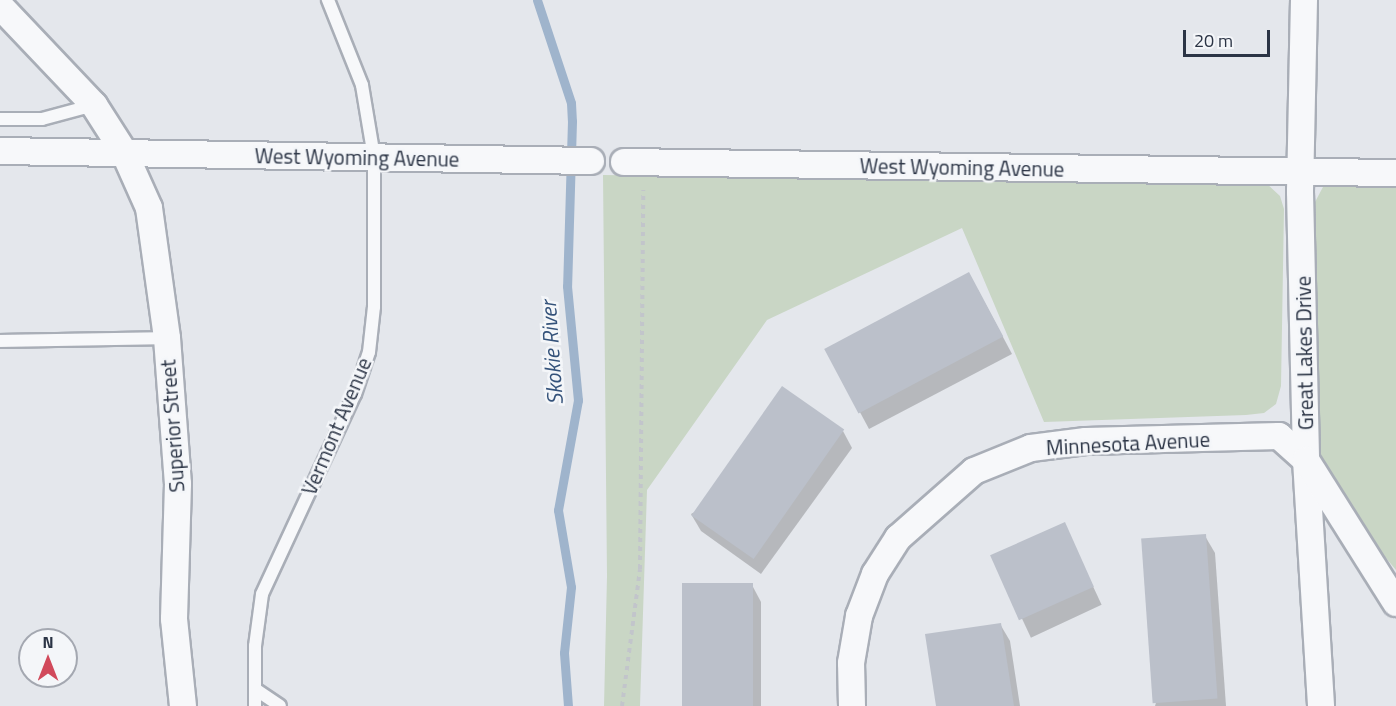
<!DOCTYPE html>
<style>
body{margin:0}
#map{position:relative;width:1396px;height:706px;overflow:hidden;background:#e4e7ec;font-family:"Titillium Web",sans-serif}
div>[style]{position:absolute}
.green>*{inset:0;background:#c9d6c5}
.shadow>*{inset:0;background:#0003;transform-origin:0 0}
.stream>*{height:9px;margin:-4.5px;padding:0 4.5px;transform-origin:4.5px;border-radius:4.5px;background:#9fb4cc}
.building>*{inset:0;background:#bbc0ca;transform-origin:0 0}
.path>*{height:4px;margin-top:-2px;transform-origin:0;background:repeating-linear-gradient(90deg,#c2c5cb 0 4.5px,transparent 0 9px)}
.roads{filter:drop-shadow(2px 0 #a9aeb7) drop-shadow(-2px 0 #a9aeb7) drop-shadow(0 2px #a9aeb7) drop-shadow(0 -2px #a9aeb7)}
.lane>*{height:12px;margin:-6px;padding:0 6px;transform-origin:6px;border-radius:6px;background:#f7f8fa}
.street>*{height:26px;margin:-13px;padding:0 13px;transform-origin:13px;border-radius:13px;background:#f7f8fa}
span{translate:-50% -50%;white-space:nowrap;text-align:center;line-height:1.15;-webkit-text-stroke:5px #f4f6f9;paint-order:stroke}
.street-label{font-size:21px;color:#2b3445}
.water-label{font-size:22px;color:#34527a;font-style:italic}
.north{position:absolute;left:18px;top:628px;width:60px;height:60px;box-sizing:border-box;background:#f4f6f9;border:2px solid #a4a8b1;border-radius:50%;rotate:0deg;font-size:16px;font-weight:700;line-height:24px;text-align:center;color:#2b3445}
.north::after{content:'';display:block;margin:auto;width:21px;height:27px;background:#d1495b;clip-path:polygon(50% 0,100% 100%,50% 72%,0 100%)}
.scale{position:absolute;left:1183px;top:30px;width:87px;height:27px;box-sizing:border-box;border:3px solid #2b3445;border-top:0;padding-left:8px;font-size:18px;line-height:21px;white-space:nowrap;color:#2b3445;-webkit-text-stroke:4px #f4f6f9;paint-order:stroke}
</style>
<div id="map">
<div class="green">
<i style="clip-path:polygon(603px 175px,1266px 183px,1280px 196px,1284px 209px,1281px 386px,1276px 404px,1264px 413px,1246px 415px,1044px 422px,962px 228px,767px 320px,647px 490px,640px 706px,604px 706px,607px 576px)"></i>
<i style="clip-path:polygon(1396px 186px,1396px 570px,1318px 477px,1315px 202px,1323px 187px)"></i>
</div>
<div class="shadow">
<i style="clip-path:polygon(978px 290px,1012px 354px,869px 429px,826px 349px)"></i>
<i style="clip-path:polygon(843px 431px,852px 448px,761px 574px,701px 531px,691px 514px)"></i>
<i style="left:1064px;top:524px;width:89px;height:78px;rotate:65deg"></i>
<i style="clip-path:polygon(1205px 536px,1215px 553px,1226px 706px,1155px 706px)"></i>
<i style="clip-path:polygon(752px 585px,761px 602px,761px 706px,683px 706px)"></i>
<i style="clip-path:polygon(1000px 624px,1010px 641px,1020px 706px,937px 706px)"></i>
</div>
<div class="stream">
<i style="left:537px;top:0;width:108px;rotate:71.7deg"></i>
<i style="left:571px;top:103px;width:18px;rotate:87deg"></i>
<i style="left:572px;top:121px;width:165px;rotate:91.7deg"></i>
<i style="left:567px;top:286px;width:115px;rotate:84.5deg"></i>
<i style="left:578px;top:400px;width:112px;rotate:100.3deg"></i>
<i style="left:558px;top:510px;width:78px;rotate:80.4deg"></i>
<i style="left:571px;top:587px;width:66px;rotate:96.1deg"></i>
<i style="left:564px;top:653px;width:53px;rotate:85.7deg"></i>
</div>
<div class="building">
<i style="left:969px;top:272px;width:73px;height:164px;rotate:62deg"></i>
<i style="left:782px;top:386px;width:76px;height:158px;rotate:35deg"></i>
<i style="left:1065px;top:522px;width:71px;height:82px;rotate:66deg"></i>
<i style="left:1206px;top:534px;width:165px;height:65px;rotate:86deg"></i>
<i style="left:682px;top:583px;width:71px;height:123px"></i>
<i style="clip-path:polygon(1001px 623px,1014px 706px,936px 706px,925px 634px)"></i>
</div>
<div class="path">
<i style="left:622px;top:706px;width:138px;rotate:-82.5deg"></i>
<i style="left:640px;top:569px;width:379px;rotate:-89.5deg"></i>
</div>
<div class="roads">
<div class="lane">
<i style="left:0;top:119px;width:42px"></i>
<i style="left:42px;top:119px;width:54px;rotate:-15.1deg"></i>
<i style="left:0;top:341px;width:167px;rotate:-1deg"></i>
<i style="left:255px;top:689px;width:30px;rotate:34deg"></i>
<i style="left:255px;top:706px;width:60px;rotate:-90deg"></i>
<i style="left:255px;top:646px;width:52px;rotate:-82.3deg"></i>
<i style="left:262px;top:594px;width:221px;rotate:-65.1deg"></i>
<i style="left:355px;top:394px;width:44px;rotate:-71.6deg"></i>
<i style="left:369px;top:352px;width:45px;rotate:-83.7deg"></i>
<i style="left:374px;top:307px;width:150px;rotate:-90deg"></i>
<i style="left:374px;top:157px;width:73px;rotate:-99.5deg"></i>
<i style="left:362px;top:85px;width:92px;rotate:-111.8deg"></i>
</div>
<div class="street">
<i style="left:1304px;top:0;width:192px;rotate:91.2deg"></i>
<i style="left:1300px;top:192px;width:268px;rotate:88.7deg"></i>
<i style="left:1306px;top:460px;width:246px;rotate:86.5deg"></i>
<i style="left:0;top:6px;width:137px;rotate:46.5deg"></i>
<i style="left:94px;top:105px;width:56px;rotate:57.4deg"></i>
<i style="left:124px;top:152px;width:61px;rotate:65.9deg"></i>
<i style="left:149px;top:208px;width:131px;rotate:82.1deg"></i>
<i style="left:167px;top:338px;width:146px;rotate:85.7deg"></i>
<i style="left:178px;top:484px;width:135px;rotate:91.7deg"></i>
<i style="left:174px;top:619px;width:87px;rotate:84.1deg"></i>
<i style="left:0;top:151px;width:591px;rotate:0.97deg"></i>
<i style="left:624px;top:162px;width:772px;rotate:0.82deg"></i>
<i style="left:852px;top:706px;width:43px;rotate:-91.3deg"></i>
<i style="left:851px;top:663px;width:48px;rotate:-80.3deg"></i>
<i style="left:859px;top:616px;width:45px;rotate:-69.1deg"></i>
<i style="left:875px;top:574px;width:43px;rotate:-57.4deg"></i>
<i style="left:898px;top:538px;width:101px;rotate:-41.4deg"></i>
<i style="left:974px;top:471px;width:61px;rotate:-22deg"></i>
<i style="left:1031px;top:448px;width:55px;rotate:-7.3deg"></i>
<i style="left:1086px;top:441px;width:193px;rotate:-1.5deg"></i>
<i style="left:1279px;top:436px;width:36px;rotate:42deg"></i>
<i style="left:1306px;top:460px;width:169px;rotate:57.8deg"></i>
</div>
</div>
<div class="street-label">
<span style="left:357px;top:157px;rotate:1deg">West Wyoming Avenue</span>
<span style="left:962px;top:167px;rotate:1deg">West Wyoming Avenue</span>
<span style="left:1304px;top:353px;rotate:-91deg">Great Lakes Drive</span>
<span style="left:172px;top:426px;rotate:-94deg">Superior Street</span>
<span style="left:336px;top:426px;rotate:-67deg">Vermont Avenue</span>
<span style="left:1128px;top:443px;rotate:-3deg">Minnesota Avenue</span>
</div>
<div class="water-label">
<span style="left:552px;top:353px;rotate:-94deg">Skokie River</span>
</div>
<div class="north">N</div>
<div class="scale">20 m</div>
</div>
